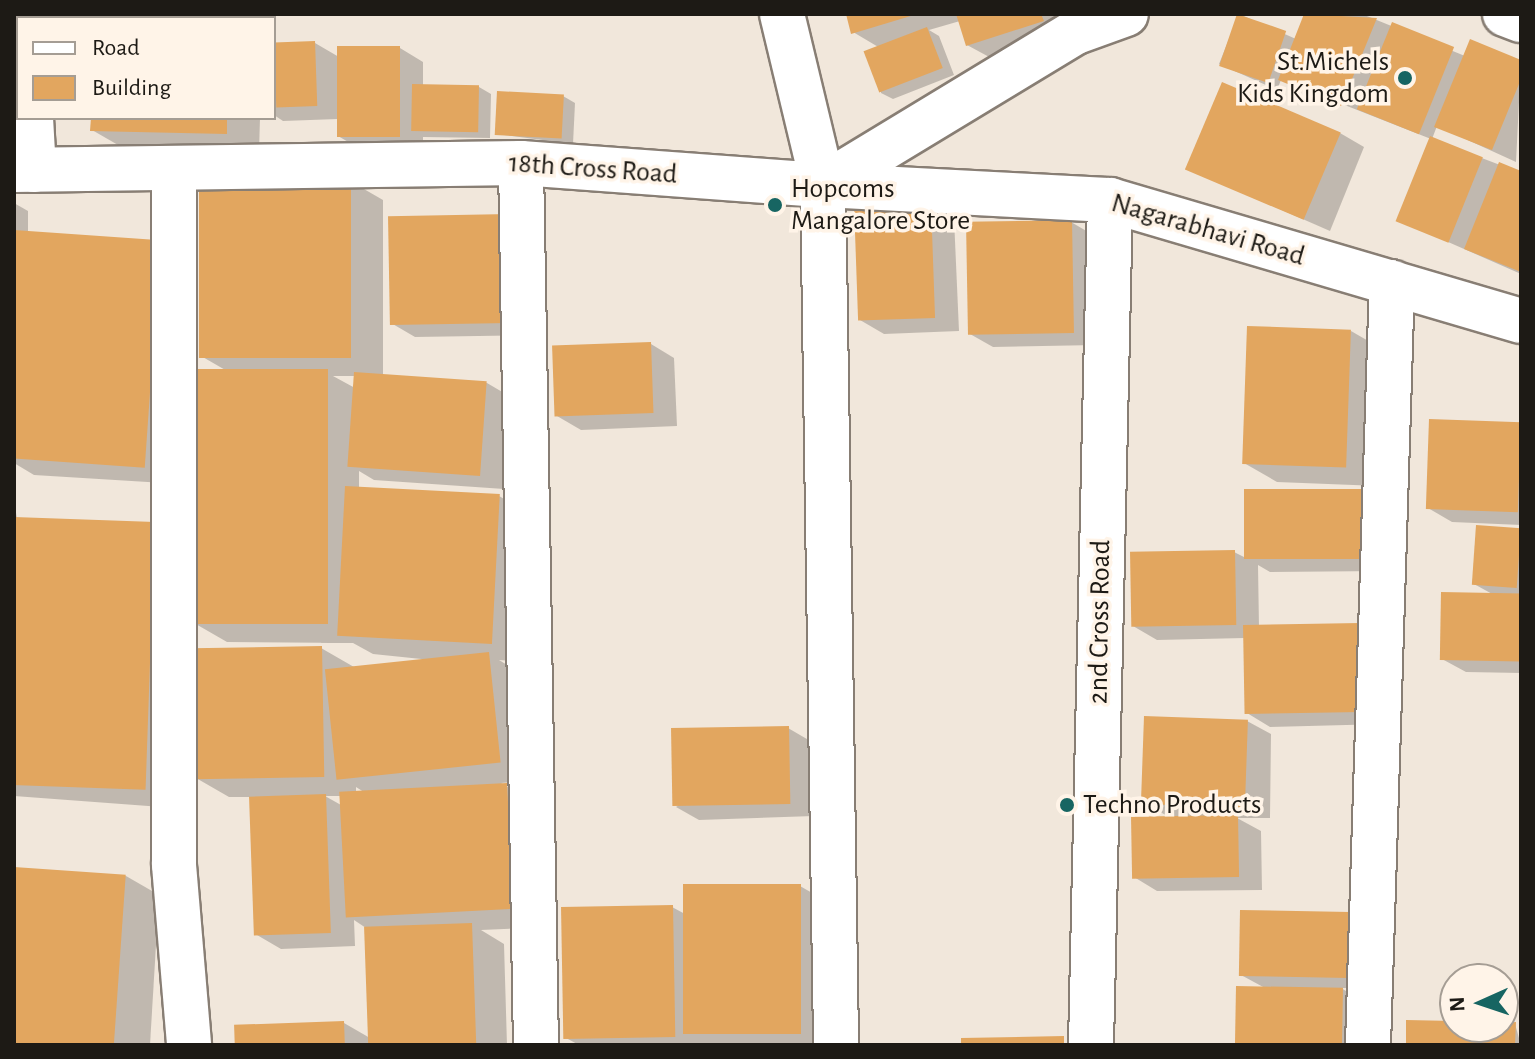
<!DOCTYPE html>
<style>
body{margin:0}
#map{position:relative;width:1535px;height:1059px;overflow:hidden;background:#f1e7db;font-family:"Alegreya Sans",sans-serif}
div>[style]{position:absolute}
.shadow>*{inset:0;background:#0003;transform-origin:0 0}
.building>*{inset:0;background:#e2a65f;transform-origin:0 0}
.roads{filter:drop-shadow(2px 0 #887e74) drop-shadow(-2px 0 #887e74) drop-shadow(0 2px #887e74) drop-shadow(0 -2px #887e74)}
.minor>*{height:44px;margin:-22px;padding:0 22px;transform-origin:22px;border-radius:22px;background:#fff}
.major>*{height:44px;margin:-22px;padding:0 22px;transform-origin:22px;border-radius:22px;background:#fff}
.dots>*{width:22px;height:22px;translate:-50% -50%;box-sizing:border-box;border:4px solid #fff4e8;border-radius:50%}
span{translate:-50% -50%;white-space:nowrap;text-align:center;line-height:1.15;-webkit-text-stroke:7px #fff4e8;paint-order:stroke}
.poi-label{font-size:28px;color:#1d1a15}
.right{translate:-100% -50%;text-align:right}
.left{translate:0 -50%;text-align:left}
.street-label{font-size:28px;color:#1d1a15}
.frame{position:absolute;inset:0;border:16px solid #1d1a15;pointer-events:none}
.legend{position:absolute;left:16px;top:16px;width:260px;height:104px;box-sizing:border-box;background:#fff4e8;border:2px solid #a59d94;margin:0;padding:10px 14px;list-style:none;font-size:24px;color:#1d1a15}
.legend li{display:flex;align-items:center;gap:16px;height:40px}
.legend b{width:40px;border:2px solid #a59d94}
.north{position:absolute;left:1439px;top:963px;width:80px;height:80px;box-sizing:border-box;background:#fff4e8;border:2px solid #a59d94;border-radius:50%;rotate:267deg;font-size:22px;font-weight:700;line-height:32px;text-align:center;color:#1d1a15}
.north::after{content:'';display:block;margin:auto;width:28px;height:36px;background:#176562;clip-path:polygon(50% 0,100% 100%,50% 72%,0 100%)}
</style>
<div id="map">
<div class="shadow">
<i style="left:95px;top:14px;width:161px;height:4px"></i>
<i style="clip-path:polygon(848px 14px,1060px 14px,1066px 34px,991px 58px,967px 45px,960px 21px,929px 30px,939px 36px,954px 75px,893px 99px,881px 93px,880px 48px,853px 32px)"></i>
<i style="clip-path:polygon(1239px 14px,1296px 39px,1306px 14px,1362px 14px,1465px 56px,1521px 62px,1516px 162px,1437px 126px,1432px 139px,1521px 173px,1521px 274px,1398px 220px,1431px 139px,1281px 80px,1277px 90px,1219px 64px)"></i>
<i style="clip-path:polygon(315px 43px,339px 57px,400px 48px,423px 62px,423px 86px,479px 87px,491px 94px,490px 138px,423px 137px,423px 150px,362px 150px,338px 136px,338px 119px,283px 121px,274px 115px,274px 45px)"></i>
<i style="clip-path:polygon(563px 96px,575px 103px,573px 144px,496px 134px)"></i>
<i style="clip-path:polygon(93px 118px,260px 118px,259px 152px,125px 149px,92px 130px)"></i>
<i style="clip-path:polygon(1340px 133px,1364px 147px,1330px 231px,1188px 169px)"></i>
<i style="clip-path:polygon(evenodd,350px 181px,383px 200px,383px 376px,487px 383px,511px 397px,504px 489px,374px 480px,359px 471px,359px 489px,499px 496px,532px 515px,525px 662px,499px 660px,522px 674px,532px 780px,501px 783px,539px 805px,546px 927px,481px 930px,504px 944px,507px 1045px,237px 1045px,344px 1023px,370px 1038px,366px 928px,354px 920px,355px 946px,281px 949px,257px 935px,251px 797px,229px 797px,196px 778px,321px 648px,354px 667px,431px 660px,373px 654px,353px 643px,227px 642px,194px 623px,227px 371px,201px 356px,350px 181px,333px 376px,356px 376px,355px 388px,333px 376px,350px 181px,356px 787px,367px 794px,356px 794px,356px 787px,350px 181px,325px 796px,341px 796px,341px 805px,325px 796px)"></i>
<i style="clip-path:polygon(14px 203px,28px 211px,28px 233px,160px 242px,180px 484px,34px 475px,14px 463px)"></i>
<i style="clip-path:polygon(930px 204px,954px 218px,959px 331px,884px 334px,860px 320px)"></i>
<i style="clip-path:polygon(1071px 222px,1095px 236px,1097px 345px,993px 347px,970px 334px)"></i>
<i style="clip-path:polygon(533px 230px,535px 335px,415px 337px,391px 323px)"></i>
<i style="clip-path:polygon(1351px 331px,1384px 350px,1379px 486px,1277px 482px,1244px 463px)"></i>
<i style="clip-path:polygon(651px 344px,674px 358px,677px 426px,581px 430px,557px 416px)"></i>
<i style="clip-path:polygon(1521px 424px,1521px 525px,1452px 522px,1428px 508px)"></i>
<i style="clip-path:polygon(1360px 492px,1384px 505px,1384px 571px,1270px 572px,1258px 565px,1259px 627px,1385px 724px,1270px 727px,1247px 713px,1245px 638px,1157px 640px,1133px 626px,1234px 552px,1246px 558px)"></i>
<i style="clip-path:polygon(14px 500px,17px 519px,155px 525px,175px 808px,14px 796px)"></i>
<i style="clip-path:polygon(1521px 530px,1521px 673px,1466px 672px,1442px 659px,1494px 595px,1474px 584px)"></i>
<i style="clip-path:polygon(1247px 721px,1271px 734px,1270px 818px,1237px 818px,1261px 831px,1262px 890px,1157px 891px,1134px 877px,1171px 818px,1144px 803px)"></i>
<i style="clip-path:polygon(788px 728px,812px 742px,814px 816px,699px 820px,676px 807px)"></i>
<i style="clip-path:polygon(14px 869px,126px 876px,159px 895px,150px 1045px,14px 1045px)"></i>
<i style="clip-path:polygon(800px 886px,833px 905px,834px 1045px,579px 1045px,566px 1038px,672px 907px,685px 914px)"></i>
<i style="clip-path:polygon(1349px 913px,1373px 927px,1373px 988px,1341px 988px,1366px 1003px,1366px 1045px,1238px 1045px,1265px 988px,1241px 975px)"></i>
<i style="clip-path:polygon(1455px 1023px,1515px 1024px,1521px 1045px,1408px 1045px)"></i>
</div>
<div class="building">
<i style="clip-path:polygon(93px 14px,230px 14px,93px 18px)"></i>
<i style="clip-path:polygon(846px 14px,914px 14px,914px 15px,851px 34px)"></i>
<i style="clip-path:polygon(956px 14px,1041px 14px,1044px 21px,966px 46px)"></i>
<i style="left:1237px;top:14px;width:52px;height:55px;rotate:19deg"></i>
<i style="clip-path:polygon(1304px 14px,1377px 18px,1341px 106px,1278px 80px)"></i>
<i style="left:1392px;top:22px;width:67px;height:94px;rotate:22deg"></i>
<i style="left:927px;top:27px;width:44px;height:68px;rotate:69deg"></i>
<i style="clip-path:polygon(1470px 39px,1521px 60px,1521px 79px,1492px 150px,1434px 127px)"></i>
<i style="left:315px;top:41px;width:65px;height:41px;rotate:88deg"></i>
<i style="left:337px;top:46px;width:63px;height:91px"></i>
<i style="left:1222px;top:82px;width:129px;height:95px;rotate:23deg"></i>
<i style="left:412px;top:84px;width:67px;height:47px;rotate:1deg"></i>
<i style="left:497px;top:91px;width:67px;height:44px;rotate:3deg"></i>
<i style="clip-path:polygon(91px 118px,227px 118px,227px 134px,90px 131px)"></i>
<i style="left:1430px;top:136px;width:57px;height:92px;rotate:22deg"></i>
<i style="clip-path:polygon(1499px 162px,1521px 171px,1521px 272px,1464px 249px)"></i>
<i style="left:199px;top:178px;width:152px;height:180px"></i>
<i style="left:931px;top:202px;width:116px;height:77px;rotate:88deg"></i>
<i style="left:510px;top:214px;width:109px;height:122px;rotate:89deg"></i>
<i style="left:1072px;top:220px;width:113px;height:106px;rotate:89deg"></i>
<i style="left:14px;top:230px;width:147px;height:228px;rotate:4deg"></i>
<i style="left:1247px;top:326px;width:104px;height:138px;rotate:2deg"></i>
<i style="left:651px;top:342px;width:71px;height:99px;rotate:88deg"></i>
<i style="left:195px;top:369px;width:133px;height:255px"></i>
<i style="left:354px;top:372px;width:133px;height:95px;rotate:4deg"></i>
<i style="left:1429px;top:419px;width:92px;height:90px;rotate:2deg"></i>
<i style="left:345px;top:486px;width:155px;height:150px;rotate:3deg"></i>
<i style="left:1244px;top:489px;width:117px;height:70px"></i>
<i style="left:14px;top:517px;width:141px;height:268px;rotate:2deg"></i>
<i style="left:1476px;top:525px;width:45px;height:60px;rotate:4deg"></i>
<i style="left:1235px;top:550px;width:75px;height:105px;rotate:89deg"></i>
<i style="left:1441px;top:592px;width:80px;height:68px;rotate:1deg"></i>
<i style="left:1360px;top:623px;width:89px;height:117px;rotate:89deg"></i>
<i style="left:322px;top:646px;width:131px;height:130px;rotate:89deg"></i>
<i style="left:489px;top:652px;width:111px;height:165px;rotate:84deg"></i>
<i style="left:1144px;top:716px;width:104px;height:88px;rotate:2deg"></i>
<i style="left:789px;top:726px;width:78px;height:118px;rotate:89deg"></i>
<i style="left:507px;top:783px;width:126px;height:168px;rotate:87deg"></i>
<i style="left:326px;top:794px;width:139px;height:77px;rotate:88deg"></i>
<i style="left:1238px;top:815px;width:62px;height:107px;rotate:89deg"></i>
<i style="left:14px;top:867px;width:112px;height:178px;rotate:4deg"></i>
<i style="left:801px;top:884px;width:150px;height:118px;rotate:90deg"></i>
<i style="left:673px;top:905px;width:132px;height:112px;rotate:89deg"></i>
<i style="left:1240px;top:910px;width:110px;height:66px;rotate:1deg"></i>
<i style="left:472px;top:923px;width:122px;height:108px;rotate:88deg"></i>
<i style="left:1236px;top:986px;width:107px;height:59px;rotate:1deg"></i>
<i style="clip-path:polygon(1406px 1020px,1455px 1021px,1455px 1027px,1516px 1022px,1515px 1045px,1406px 1045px)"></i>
<i style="left:344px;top:1021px;width:24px;height:110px;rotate:88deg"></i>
<i style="clip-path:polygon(1064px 1036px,1064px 1045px,961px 1045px,961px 1038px)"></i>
</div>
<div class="roads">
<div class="minor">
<i style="left:25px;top:14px;width:4px;rotate:90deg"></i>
<i style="left:1505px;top:14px;width:17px;rotate:21deg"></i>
<i style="left:31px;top:118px;width:52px;rotate:86.7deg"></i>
<i style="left:521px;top:163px;width:882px;rotate:89.03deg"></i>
<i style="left:14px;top:170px;width:507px;rotate:-0.79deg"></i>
<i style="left:521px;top:163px;width:303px;rotate:4.2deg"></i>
<i style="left:823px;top:185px;width:296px;rotate:-31.2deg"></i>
<i style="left:1076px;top:32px;width:53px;rotate:-19.8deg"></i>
<i style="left:174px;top:171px;width:694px;rotate:90deg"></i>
<i style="left:174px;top:865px;width:181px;rotate:85.2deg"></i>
<i style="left:823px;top:185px;width:860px;rotate:89.13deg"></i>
<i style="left:1091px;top:1045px;width:845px;rotate:-88.71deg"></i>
<i style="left:1368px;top:1045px;width:763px;rotate:-88.2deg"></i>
</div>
<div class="major">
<i style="left:782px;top:14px;width:176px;rotate:76.5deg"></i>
<i style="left:823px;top:185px;width:287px;rotate:3deg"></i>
<i style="left:1110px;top:200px;width:428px;rotate:16.4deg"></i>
</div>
</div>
<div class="dots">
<i style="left:1405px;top:78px;background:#176562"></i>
<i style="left:775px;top:205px;background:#176562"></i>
<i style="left:1067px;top:805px;background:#176562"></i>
</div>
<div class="poi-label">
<span class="right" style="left:1389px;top:78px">St.Michels<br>Kids Kingdom</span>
<span class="left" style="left:791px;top:205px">Hopcoms<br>Mangalore Store</span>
<span class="left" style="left:1083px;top:805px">Techno Products</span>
</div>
<div class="street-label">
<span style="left:593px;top:169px;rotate:4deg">18th Cross Road</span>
<span style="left:1208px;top:230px;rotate:16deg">Nagarabhavi Road</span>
<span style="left:1100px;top:622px;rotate:-89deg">2nd Cross Road</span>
</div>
<div class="frame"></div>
<ul class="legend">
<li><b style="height:10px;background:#fff"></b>Road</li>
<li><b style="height:22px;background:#e2a65f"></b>Building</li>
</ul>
<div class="north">N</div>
</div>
